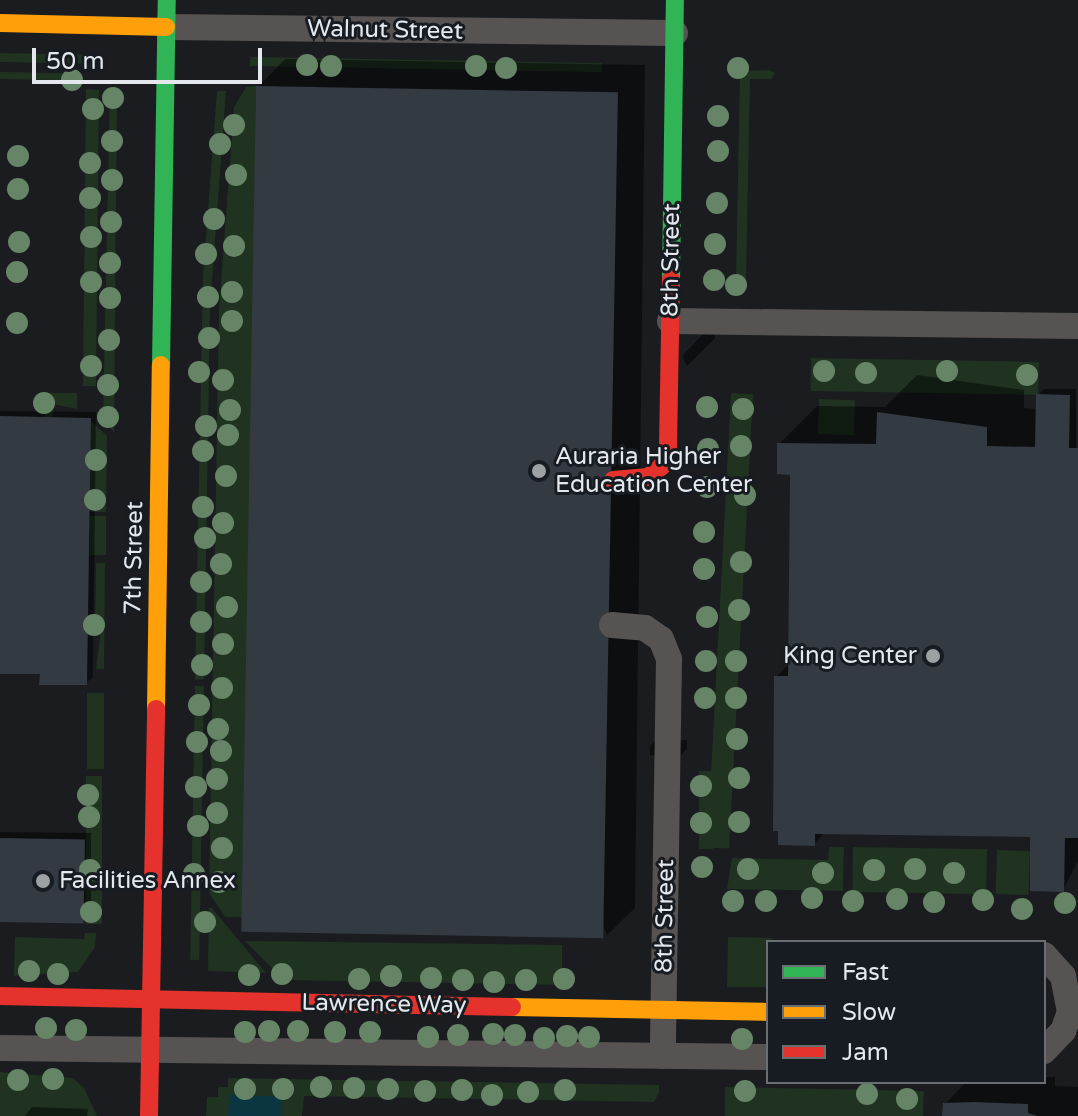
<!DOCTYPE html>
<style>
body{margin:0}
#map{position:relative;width:1078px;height:1116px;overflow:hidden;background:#1a1c1f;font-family:"Varela Round",sans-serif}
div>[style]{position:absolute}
.green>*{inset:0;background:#1f3320;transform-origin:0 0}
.water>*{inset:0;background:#0b3541;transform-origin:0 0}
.shadow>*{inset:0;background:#0007}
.building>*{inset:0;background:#333a42;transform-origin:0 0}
.street>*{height:26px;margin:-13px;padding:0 13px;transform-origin:13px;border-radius:13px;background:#575352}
.fast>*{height:18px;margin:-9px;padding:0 9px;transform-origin:9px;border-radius:9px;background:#30b455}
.slow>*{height:18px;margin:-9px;padding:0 9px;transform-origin:9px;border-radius:9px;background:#ff9f0a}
.jam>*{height:18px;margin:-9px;padding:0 9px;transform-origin:9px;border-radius:9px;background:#e5322d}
.trees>*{width:22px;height:22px;margin:-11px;border-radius:50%;background:#668466}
.dots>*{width:22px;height:22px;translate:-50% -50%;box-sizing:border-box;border:4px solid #171c22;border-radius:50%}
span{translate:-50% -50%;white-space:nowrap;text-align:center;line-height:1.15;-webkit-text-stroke:6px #171c22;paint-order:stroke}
.street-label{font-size:24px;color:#e4e8ec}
.poi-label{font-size:24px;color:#e4e8ec}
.left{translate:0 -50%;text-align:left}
.right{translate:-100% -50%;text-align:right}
.legend{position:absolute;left:766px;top:940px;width:280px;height:144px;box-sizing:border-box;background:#171c22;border:2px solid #696e73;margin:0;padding:10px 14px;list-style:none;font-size:24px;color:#e4e8ec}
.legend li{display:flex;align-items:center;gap:16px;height:40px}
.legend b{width:40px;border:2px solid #696e73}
.scale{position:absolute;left:32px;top:48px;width:230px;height:36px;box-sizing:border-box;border:4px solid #e4e8ec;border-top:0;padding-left:10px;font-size:24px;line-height:28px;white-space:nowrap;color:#e4e8ec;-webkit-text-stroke:6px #171c22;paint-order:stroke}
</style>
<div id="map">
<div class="green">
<i style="left:0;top:53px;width:84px;height:9px;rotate:1deg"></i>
<i style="left:250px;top:57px;width:352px;height:9px;rotate:1deg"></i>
<i style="clip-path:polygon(769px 70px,775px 73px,771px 79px,750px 79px,746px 281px,736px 281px,740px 71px)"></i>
<i style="left:0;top:72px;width:82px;height:7px;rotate:1deg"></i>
<i style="clip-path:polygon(256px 86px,245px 917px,225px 917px,209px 893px,219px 310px,234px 107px,246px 87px)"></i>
<i style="clip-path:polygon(86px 89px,99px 90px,96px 386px,83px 386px,83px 381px)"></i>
<i style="clip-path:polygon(110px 89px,117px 89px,114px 433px,103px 418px)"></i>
<i style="clip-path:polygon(217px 91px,226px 91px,210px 309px,204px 679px,195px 680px,203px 276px)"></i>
<i style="left:811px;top:358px;width:228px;height:33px;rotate:1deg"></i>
<i style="clip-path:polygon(45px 393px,77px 393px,77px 409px,53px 404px,53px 417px,45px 417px)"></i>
<i style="left:731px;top:393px;width:22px;height:455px;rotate:3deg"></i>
<i style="left:819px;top:399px;width:36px;height:35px;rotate:2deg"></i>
<i style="clip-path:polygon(91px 421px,107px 436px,106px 512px,89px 512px)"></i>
<i style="left:90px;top:516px;width:16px;height:39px"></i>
<i style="clip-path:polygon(96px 563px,105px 563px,104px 669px,96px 669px,101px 631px,95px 630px)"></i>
<i style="left:204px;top:686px;width:274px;height:9px;rotate:91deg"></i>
<i style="left:87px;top:693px;width:17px;height:76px"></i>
<i style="left:699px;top:771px;width:14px;height:78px"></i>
<i style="left:86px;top:776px;width:16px;height:148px"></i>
<i style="clip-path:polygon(829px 847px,844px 847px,843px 891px,727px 889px,732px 858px,828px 860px)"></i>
<i style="left:853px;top:847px;width:134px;height:45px;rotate:1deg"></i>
<i style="left:997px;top:850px;width:33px;height:44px;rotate:2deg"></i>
<i style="clip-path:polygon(209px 908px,212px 908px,266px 973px,208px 971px)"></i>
<i style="clip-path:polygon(85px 933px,96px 933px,95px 947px,78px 972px,14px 976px,15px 937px,84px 939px)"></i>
<i style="clip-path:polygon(728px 937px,773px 938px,768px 942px,768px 987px,727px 987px)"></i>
<i style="clip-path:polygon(245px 941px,562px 945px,562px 985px,284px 980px)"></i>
<i style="clip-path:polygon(0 1072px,73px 1078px,84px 1088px,97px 1116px,0 1116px)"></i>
<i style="clip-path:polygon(228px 1078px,659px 1085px,659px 1092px,654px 1102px,304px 1096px,302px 1116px,206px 1116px,207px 1097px,218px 1097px,218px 1087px,228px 1087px)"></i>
<i style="clip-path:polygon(725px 1087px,924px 1091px,923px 1116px,725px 1116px)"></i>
</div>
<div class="water">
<i style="left:229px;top:1095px;width:53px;height:21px;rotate:2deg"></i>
</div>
<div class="shadow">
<i style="clip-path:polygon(285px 59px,645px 65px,635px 908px,607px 935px,258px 87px)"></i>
<i style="clip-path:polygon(709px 328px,715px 329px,715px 338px,687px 366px,682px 356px)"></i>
<i style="clip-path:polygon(917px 375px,1024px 390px,1024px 408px,1037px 409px,1038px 395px,1044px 389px,1076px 389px,1078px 861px,1063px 890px,1032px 835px,825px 832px,814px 844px,776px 677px,790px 663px,792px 473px,779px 444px,817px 406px,885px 407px)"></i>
<i style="clip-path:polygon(0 411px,96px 412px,93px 677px,86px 683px,42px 672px,0 672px)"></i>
<i style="clip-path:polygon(657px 739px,656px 756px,650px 755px,650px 746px)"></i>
<i style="clip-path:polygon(682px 740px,687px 740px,687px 749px,680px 756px,675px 746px)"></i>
<i style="clip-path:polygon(0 832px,91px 833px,91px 915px,84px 921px,0 920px)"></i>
<i style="clip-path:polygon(1044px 1077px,1055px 1077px,1055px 1086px,1078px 1087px,1078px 1116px,944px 1116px,945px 1104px,966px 1082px,1044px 1082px)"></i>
<i style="clip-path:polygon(32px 1107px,88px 1109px,87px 1116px,25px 1116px)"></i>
</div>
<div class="building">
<i style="left:256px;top:86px;width:362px;height:846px;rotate:1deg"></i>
<i style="clip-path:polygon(1036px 394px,1070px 395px,1069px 448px,1078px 448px,1078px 838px,1065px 838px,1064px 892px,1030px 891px,1030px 837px,815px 834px,815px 846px,778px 845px,778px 831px,773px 831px,774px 676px,788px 676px,790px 475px,777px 474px,777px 443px,876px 444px,877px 412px,987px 427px,987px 446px,1035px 447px)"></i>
<i style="clip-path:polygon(0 416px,91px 418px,87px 685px,39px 685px,40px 674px,0 674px)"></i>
<i style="left:0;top:838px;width:85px;height:84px;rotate:1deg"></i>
<i style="clip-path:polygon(974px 1102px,1028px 1104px,1028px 1113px,1037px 1116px,942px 1116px,943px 1103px)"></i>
</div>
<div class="street">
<i style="left:166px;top:27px;width:509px;rotate:0.68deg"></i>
<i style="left:670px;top:321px;width:408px;rotate:0.7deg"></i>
<i style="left:612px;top:625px;width:33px;rotate:5deg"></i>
<i style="left:645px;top:628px;width:19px;rotate:35deg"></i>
<i style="left:661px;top:639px;width:22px;rotate:68deg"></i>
<i style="left:669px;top:659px;width:397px;rotate:90.9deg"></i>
<i style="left:1044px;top:955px;width:28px;rotate:48deg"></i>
<i style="left:1063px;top:976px;width:37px;rotate:79deg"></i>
<i style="left:1070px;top:1012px;width:20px;rotate:110deg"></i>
<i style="left:1063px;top:1031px;width:28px;rotate:134deg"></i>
<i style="left:0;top:1048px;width:768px;rotate:0.67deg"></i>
</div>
<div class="fast">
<i style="left:671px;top:279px;width:279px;rotate:-89.2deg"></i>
<i style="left:161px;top:365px;width:365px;rotate:-89.1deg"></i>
</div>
<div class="slow">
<i style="left:0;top:23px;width:166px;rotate:1.4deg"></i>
<i style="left:156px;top:709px;width:344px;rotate:-89.2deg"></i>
<i style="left:512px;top:1007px;width:256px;rotate:1.1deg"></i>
</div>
<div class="jam">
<i style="left:613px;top:480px;width:35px;rotate:-5deg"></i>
<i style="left:648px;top:477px;width:18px;rotate:-38deg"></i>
<i style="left:662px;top:466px;width:20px;rotate:-72deg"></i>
<i style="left:668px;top:447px;width:168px;rotate:-89deg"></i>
<i style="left:0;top:996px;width:512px;rotate:1.23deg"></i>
<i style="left:149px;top:1116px;width:407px;rotate:-89deg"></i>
</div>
<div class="trees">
<i style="left:307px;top:65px"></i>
<i style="left:331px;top:66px"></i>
<i style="left:476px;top:66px"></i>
<i style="left:506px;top:68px"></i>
<i style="left:738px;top:68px"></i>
<i style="left:72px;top:80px"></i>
<i style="left:113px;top:98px"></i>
<i style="left:93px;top:109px"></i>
<i style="left:718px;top:116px"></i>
<i style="left:234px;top:125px"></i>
<i style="left:112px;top:141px"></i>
<i style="left:220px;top:144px"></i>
<i style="left:718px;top:151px"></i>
<i style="left:18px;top:156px"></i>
<i style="left:90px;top:163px"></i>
<i style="left:236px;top:175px"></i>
<i style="left:112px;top:180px"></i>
<i style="left:18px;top:189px"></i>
<i style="left:90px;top:198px"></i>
<i style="left:717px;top:203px"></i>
<i style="left:214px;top:219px"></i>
<i style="left:111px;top:222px"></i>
<i style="left:91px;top:237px"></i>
<i style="left:19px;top:242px"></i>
<i style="left:715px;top:244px"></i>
<i style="left:234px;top:246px"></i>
<i style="left:206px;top:254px"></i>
<i style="left:110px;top:263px"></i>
<i style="left:17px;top:272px"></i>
<i style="left:714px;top:280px"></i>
<i style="left:91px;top:282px"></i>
<i style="left:736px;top:285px"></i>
<i style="left:232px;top:292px"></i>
<i style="left:208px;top:297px"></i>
<i style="left:110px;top:298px"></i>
<i style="left:232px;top:321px"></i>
<i style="left:17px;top:323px"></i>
<i style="left:209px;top:338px"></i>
<i style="left:109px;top:340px"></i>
<i style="left:91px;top:366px"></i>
<i style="left:824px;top:371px"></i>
<i style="left:947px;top:371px"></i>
<i style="left:199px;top:372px"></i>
<i style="left:866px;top:373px"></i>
<i style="left:1027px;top:375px"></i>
<i style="left:223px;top:380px"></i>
<i style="left:108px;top:385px"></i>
<i style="left:44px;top:403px"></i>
<i style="left:707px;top:407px"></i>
<i style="left:743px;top:409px"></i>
<i style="left:230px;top:410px"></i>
<i style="left:108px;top:417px"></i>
<i style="left:206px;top:426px"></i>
<i style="left:228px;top:435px"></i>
<i style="left:741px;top:446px"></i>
<i style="left:708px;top:449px"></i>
<i style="left:203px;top:451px"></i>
<i style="left:96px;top:460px"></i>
<i style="left:226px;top:476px"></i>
<i style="left:707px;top:487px"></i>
<i style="left:745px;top:495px"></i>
<i style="left:95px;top:500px"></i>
<i style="left:203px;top:507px"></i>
<i style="left:223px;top:523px"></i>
<i style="left:704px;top:532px"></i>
<i style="left:205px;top:538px"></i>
<i style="left:741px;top:562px"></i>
<i style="left:221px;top:564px"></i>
<i style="left:704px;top:569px"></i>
<i style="left:201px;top:582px"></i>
<i style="left:227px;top:607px"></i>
<i style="left:739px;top:610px"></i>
<i style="left:707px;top:617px"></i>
<i style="left:201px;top:622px"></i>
<i style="left:94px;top:625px"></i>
<i style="left:223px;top:644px"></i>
<i style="left:706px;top:661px"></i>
<i style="left:736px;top:661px"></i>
<i style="left:202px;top:665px"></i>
<i style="left:222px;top:688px"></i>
<i style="left:705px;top:698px"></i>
<i style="left:736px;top:698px"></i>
<i style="left:199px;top:705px"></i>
<i style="left:218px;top:729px"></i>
<i style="left:737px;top:739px"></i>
<i style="left:197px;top:742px"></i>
<i style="left:221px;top:751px"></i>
<i style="left:739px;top:778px"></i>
<i style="left:217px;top:779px"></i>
<i style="left:701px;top:786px"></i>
<i style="left:196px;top:787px"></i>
<i style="left:88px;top:795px"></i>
<i style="left:217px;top:813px"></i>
<i style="left:89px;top:817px"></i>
<i style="left:739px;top:822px"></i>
<i style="left:701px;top:823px"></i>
<i style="left:198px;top:826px"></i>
<i style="left:222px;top:848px"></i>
<i style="left:702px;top:867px"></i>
<i style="left:748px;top:869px"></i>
<i style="left:915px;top:869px"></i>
<i style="left:90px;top:870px"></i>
<i style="left:874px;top:870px"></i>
<i style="left:823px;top:873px"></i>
<i style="left:954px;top:873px"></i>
<i style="left:194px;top:874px"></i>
<i style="left:219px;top:882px"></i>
<i style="left:812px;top:898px"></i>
<i style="left:897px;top:899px"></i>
<i style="left:983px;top:900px"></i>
<i style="left:733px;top:901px"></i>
<i style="left:766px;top:901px"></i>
<i style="left:853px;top:901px"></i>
<i style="left:934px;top:902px"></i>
<i style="left:1065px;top:903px"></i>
<i style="left:1022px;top:909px"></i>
<i style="left:91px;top:912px"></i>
<i style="left:205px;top:922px"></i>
<i style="left:29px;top:971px"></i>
<i style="left:58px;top:974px"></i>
<i style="left:282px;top:974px"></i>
<i style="left:249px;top:975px"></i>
<i style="left:391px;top:976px"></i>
<i style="left:431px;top:978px"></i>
<i style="left:359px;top:979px"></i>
<i style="left:564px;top:979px"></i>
<i style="left:463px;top:980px"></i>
<i style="left:526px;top:980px"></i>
<i style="left:494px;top:982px"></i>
<i style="left:46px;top:1028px"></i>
<i style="left:76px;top:1030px"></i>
<i style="left:269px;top:1031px"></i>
<i style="left:298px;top:1031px"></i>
<i style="left:245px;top:1032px"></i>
<i style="left:335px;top:1032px"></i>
<i style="left:370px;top:1032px"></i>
<i style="left:493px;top:1034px"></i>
<i style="left:458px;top:1035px"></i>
<i style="left:515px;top:1035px"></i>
<i style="left:567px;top:1036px"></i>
<i style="left:428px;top:1037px"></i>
<i style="left:589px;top:1037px"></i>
<i style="left:544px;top:1038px"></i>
<i style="left:742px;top:1039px"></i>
<i style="left:53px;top:1079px"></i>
<i style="left:18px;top:1080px"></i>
<i style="left:321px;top:1087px"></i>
<i style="left:354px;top:1088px"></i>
<i style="left:245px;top:1089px"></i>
<i style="left:283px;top:1089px"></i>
<i style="left:388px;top:1089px"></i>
<i style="left:462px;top:1090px"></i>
<i style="left:565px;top:1090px"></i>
<i style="left:425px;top:1091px"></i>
<i style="left:745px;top:1091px"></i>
<i style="left:528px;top:1092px"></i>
<i style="left:867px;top:1094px"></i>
<i style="left:492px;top:1095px"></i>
<i style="left:907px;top:1099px"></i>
</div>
<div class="dots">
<i style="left:539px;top:471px;background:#9da1a4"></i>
<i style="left:933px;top:656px;background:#9da1a4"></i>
<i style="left:43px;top:881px;background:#9da1a4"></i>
</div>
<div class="street-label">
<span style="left:385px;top:30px;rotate:1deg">Walnut Street</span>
<span style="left:671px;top:260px;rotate:-89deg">8th Street</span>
<span style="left:134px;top:558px;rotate:-89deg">7th Street</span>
<span style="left:665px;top:916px;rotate:-89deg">8th Street</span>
<span style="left:384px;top:1004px;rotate:1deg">Lawrence Way</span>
</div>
<div class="poi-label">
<span class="left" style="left:555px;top:471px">Auraria Higher<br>Education Center</span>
<span class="right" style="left:917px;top:656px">King Center</span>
<span class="left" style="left:59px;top:881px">Facilities Annex</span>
</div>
<ul class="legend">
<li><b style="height:10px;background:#30b455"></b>Fast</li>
<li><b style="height:10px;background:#ff9f0a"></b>Slow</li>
<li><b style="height:10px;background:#e5322d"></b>Jam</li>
</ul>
<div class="scale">50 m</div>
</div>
